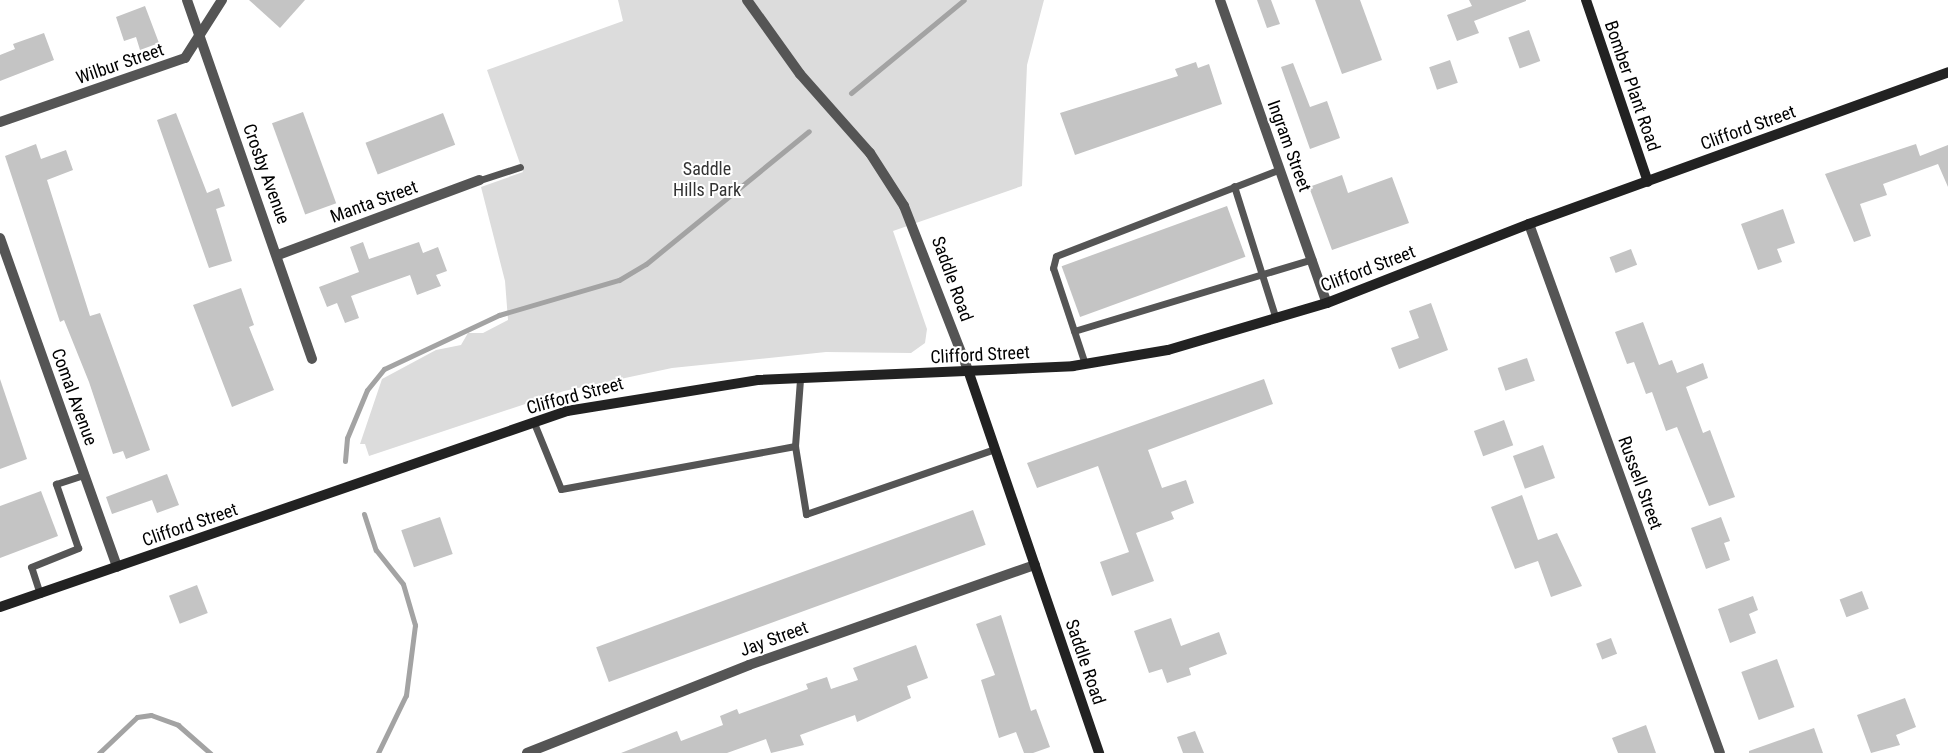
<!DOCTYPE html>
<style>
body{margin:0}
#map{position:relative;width:1948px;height:753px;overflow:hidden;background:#fff;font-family:"Roboto Condensed",sans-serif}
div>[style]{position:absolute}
.green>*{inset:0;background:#dcdcdc}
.stream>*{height:5px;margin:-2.5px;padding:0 2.5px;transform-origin:2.5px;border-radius:2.5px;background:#a3a3a3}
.building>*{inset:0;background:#c4c4c4;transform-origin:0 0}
.lane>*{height:7px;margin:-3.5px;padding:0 3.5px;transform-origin:3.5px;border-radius:3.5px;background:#555}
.street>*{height:10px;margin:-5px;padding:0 5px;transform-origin:5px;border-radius:5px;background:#555}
.secondary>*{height:10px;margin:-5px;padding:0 5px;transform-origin:5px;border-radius:5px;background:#222}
span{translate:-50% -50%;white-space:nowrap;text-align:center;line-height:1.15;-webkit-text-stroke:4px #fff;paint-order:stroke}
.street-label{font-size:18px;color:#000}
.park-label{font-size:18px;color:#333}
</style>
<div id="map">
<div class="green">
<i style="clip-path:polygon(618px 0,1044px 0,1027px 65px,1022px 186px,893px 231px,927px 329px,925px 343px,911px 353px,826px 352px,672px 368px,564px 391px,369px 456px,365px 444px,360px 444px,382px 379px,436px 350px,461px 345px,468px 333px,483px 333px,508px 320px,505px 281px,481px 187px,523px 172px,487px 70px,623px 21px)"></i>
</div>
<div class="stream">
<i style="left:851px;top:93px;width:146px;rotate:-39.5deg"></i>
<i style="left:345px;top:461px;width:23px;rotate:-85deg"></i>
<i style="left:347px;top:438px;width:52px;rotate:-67.4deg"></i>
<i style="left:367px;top:390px;width:27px;rotate:-51deg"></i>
<i style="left:384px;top:369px;width:127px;rotate:-25.2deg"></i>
<i style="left:499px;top:315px;width:125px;rotate:-16.3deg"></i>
<i style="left:619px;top:280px;width:31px;rotate:-31deg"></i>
<i style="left:646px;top:264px;width:210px;rotate:-39.2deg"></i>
<i style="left:364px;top:514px;width:38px;rotate:72deg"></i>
<i style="left:376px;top:550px;width:43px;rotate:51.5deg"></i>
<i style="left:403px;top:584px;width:43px;rotate:73.7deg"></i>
<i style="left:415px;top:625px;width:71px;rotate:97.3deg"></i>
<i style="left:406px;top:695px;width:64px;rotate:115.8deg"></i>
<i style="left:99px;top:753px;width:52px;rotate:-43.5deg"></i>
<i style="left:137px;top:717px;width:14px;rotate:-8deg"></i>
<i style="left:151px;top:715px;width:29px;rotate:20deg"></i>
<i style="left:178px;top:725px;width:43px;rotate:41.2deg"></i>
</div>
<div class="building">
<i style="clip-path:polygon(249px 0,305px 0,280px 28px)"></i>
<i style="clip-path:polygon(1257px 0,1271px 0,1280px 24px,1267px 28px)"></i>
<i style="clip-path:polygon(1315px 0,1360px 0,1382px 60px,1342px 74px)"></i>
<i style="clip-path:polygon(1469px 0,1526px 0,1526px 1px,1474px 21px,1479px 33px,1457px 41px,1447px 15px,1472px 6px)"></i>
<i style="clip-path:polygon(145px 6px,159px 43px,140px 50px,136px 37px,124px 41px,116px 17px)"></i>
<i style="left:1529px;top:30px;width:33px;height:22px;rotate:70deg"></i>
<i style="clip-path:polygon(44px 33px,54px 60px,0 81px,0 55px,15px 49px,13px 44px)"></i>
<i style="left:1450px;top:60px;width:24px;height:22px;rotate:71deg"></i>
<i style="clip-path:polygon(1196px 62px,1198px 68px,1209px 64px,1222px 104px,1075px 155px,1060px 113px,1178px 76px,1175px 69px)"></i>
<i style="clip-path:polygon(1293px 63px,1310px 107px,1327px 101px,1340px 138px,1310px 149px,1281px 67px)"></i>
<i style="left:303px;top:112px;width:97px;height:33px;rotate:70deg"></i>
<i style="clip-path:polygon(176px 113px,207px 193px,219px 188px,225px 206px,216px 209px,232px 261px,209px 268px,157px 120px)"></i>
<i style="left:443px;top:113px;width:34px;height:83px;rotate:69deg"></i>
<i style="clip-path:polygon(36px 144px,41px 159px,66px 150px,73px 170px,47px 180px,90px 316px,100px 313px,150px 450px,126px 459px,123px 451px,113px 454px,89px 382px,64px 320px,60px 322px,5px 156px)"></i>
<i style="clip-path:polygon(1916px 144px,1920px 156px,1948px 145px,1948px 187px,1938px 164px,1883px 184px,1887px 195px,1860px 204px,1871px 236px,1854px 242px,1825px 174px)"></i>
<i style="clip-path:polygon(1342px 175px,1348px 193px,1392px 177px,1409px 223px,1332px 250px,1309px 187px)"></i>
<i style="left:1227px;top:206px;width:54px;height:176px;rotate:70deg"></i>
<i style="clip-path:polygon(1783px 209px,1795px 243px,1777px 249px,1782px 262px,1758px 270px,1741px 224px)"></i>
<i style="clip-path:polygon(363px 242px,369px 259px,419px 242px,423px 253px,438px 247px,447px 271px,436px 275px,441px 286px,417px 295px,410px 275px,351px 296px,359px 318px,345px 323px,337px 303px,327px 307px,319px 287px,359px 272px,350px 247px)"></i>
<i style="left:1631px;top:249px;width:17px;height:23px;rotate:69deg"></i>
<i style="clip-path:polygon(241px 288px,254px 325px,249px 327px,274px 390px,232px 407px,193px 305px)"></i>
<i style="clip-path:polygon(1431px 303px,1448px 350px,1399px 369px,1391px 348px,1419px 338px,1409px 311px)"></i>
<i style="clip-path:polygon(1643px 322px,1659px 365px,1672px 360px,1677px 373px,1703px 363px,1708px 378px,1686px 387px,1703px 433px,1710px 430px,1735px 497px,1709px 506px,1677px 427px,1666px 431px,1652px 392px,1646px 394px,1634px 362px,1627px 364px,1615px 332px)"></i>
<i style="left:1527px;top:358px;width:24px;height:31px;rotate:71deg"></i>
<i style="clip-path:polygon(0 379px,27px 459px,0 469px)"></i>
<i style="clip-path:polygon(1264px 379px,1273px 404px,1148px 450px,1162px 488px,1186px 480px,1194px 503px,1171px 512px,1174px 519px,1136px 533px,1154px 581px,1112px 596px,1100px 562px,1129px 552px,1098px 466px,1037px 488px,1027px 463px)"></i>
<i style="left:1504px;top:420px;width:27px;height:32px;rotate:70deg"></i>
<i style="left:1543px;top:445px;width:35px;height:32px;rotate:70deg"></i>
<i style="clip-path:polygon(167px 474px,179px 505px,157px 513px,152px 500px,112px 514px,106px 497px)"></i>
<i style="clip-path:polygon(41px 491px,58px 536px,0 558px,0 506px)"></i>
<i style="clip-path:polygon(1522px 495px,1538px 540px,1557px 533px,1582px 586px,1551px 597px,1538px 561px,1515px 569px,1491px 507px)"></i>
<i style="left:973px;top:510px;width:37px;height:401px;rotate:70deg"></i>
<i style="left:440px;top:517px;width:39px;height:41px;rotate:71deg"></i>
<i style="clip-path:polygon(1721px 517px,1730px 541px,1724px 543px,1730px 560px,1706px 569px,1691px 528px)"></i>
<i style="left:197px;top:585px;width:30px;height:30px;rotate:69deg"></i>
<i style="left:1862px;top:591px;width:19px;height:24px;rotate:69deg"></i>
<i style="clip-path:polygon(1753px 596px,1758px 610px,1749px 614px,1756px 633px,1730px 643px,1718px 609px)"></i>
<i style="clip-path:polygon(1001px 615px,1031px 711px,1036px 709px,1050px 747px,1033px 753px,1024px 753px,1016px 732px,999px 738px,981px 680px,995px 675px,976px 624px)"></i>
<i style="clip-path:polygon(1171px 618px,1181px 646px,1219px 632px,1227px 654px,1189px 668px,1191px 675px,1167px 683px,1162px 669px,1149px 673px,1134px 631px)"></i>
<i style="left:1611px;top:638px;width:17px;height:16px;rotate:69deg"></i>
<i style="clip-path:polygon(916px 645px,928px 678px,907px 686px,911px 698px,857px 722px,855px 715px,800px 735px,804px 745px,771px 753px,766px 739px,727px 753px,621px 753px,677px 731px,681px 741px,723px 725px,720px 716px,737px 709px,739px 714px,808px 689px,806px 684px,827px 677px,831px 689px,858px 680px,853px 668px)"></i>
<i style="left:1777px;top:659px;width:51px;height:38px;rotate:70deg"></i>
<i style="clip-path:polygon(1905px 698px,1916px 727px,1896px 735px,1900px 745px,1871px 753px,1857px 715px)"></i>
<i style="clip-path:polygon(1646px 725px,1656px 753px,1618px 753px,1612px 738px)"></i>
<i style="clip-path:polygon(1814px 728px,1823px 753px,1749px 753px,1749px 751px)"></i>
<i style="clip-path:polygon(1195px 731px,1204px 753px,1183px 753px,1177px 737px)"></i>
</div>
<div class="lane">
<i style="left:480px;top:180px;width:42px;rotate:-18deg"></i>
<i style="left:1234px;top:186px;width:139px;rotate:72.5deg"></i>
<i style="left:1074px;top:331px;width:249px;rotate:-16.8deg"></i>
<i style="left:1085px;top:364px;width:101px;rotate:-108.4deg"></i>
<i style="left:1053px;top:268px;width:12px;rotate:-76deg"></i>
<i style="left:1056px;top:256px;width:240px;rotate:-21.2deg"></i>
<i style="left:534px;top:423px;width:71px;rotate:67.8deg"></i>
<i style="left:561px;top:489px;width:238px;rotate:-10.4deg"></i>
<i style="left:795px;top:446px;width:69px;rotate:80.8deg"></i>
<i style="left:806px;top:514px;width:200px;rotate:-19deg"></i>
<i style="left:795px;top:446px;width:67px;rotate:-85.7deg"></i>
<i style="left:40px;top:594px;width:28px;rotate:-108deg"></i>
<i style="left:31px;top:567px;width:51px;rotate:-22deg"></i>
<i style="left:78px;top:548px;width:68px;rotate:-109deg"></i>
<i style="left:56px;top:484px;width:29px;rotate:-18deg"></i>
</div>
<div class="street">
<i style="left:187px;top:0;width:380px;rotate:70.8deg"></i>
<i style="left:747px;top:0;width:91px;rotate:54.4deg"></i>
<i style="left:800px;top:74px;width:106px;rotate:48.5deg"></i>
<i style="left:870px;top:153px;width:63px;rotate:57.3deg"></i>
<i style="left:904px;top:206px;width:179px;rotate:68.7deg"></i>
<i style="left:1220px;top:0;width:321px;rotate:70.6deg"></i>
<i style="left:0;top:122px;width:196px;rotate:-19.1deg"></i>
<i style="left:185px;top:58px;width:69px;rotate:-57.5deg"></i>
<i style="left:1529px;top:224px;width:562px;rotate:70.15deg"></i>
<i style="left:0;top:238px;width:349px;rotate:70.4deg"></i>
<i style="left:278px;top:255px;width:215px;rotate:-20.4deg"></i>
<i style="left:527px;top:753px;width:239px;rotate:-21.6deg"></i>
<i style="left:749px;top:665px;width:303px;rotate:-19.3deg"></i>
</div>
<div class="secondary">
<i style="left:1586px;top:0;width:192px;rotate:71.2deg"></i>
<i style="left:969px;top:373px;width:402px;rotate:71.1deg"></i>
<i style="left:0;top:607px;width:600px;rotate:-19.07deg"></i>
<i style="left:567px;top:411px;width:193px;rotate:-9.2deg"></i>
<i style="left:758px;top:380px;width:315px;rotate:-2.5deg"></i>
<i style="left:1073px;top:366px;width:96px;rotate:-9.6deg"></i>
<i style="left:1168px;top:350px;width:166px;rotate:-16.5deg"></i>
<i style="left:1327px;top:303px;width:217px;rotate:-21.4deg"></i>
<i style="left:1529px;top:224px;width:446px;rotate:-19.9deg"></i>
</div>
<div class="street-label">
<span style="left:120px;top:64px;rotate:-19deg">Wilbur Street</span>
<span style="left:1632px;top:86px;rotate:71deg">Bomber Plant Road</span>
<span style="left:1748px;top:128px;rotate:-20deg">Clifford Street</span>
<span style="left:1289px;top:146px;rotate:70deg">Ingram Street</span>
<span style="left:266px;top:174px;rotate:70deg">Crosby Avenue</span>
<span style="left:374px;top:202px;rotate:-20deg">Manta Street</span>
<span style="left:1368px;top:269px;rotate:-21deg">Clifford Street</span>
<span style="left:952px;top:279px;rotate:70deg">Saddle Road</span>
<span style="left:980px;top:355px;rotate:-3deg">Clifford Street</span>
<span style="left:575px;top:396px;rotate:-15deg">Clifford Street</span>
<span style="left:74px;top:397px;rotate:70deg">Comal Avenue</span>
<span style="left:1640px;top:483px;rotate:70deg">Russell Street</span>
<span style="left:190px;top:525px;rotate:-19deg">Clifford Street</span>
<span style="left:774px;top:639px;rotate:-20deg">Jay Street</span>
<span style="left:1085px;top:662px;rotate:71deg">Saddle Road</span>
</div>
<div class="park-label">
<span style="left:707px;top:180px">Saddle<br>Hills Park</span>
</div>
</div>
